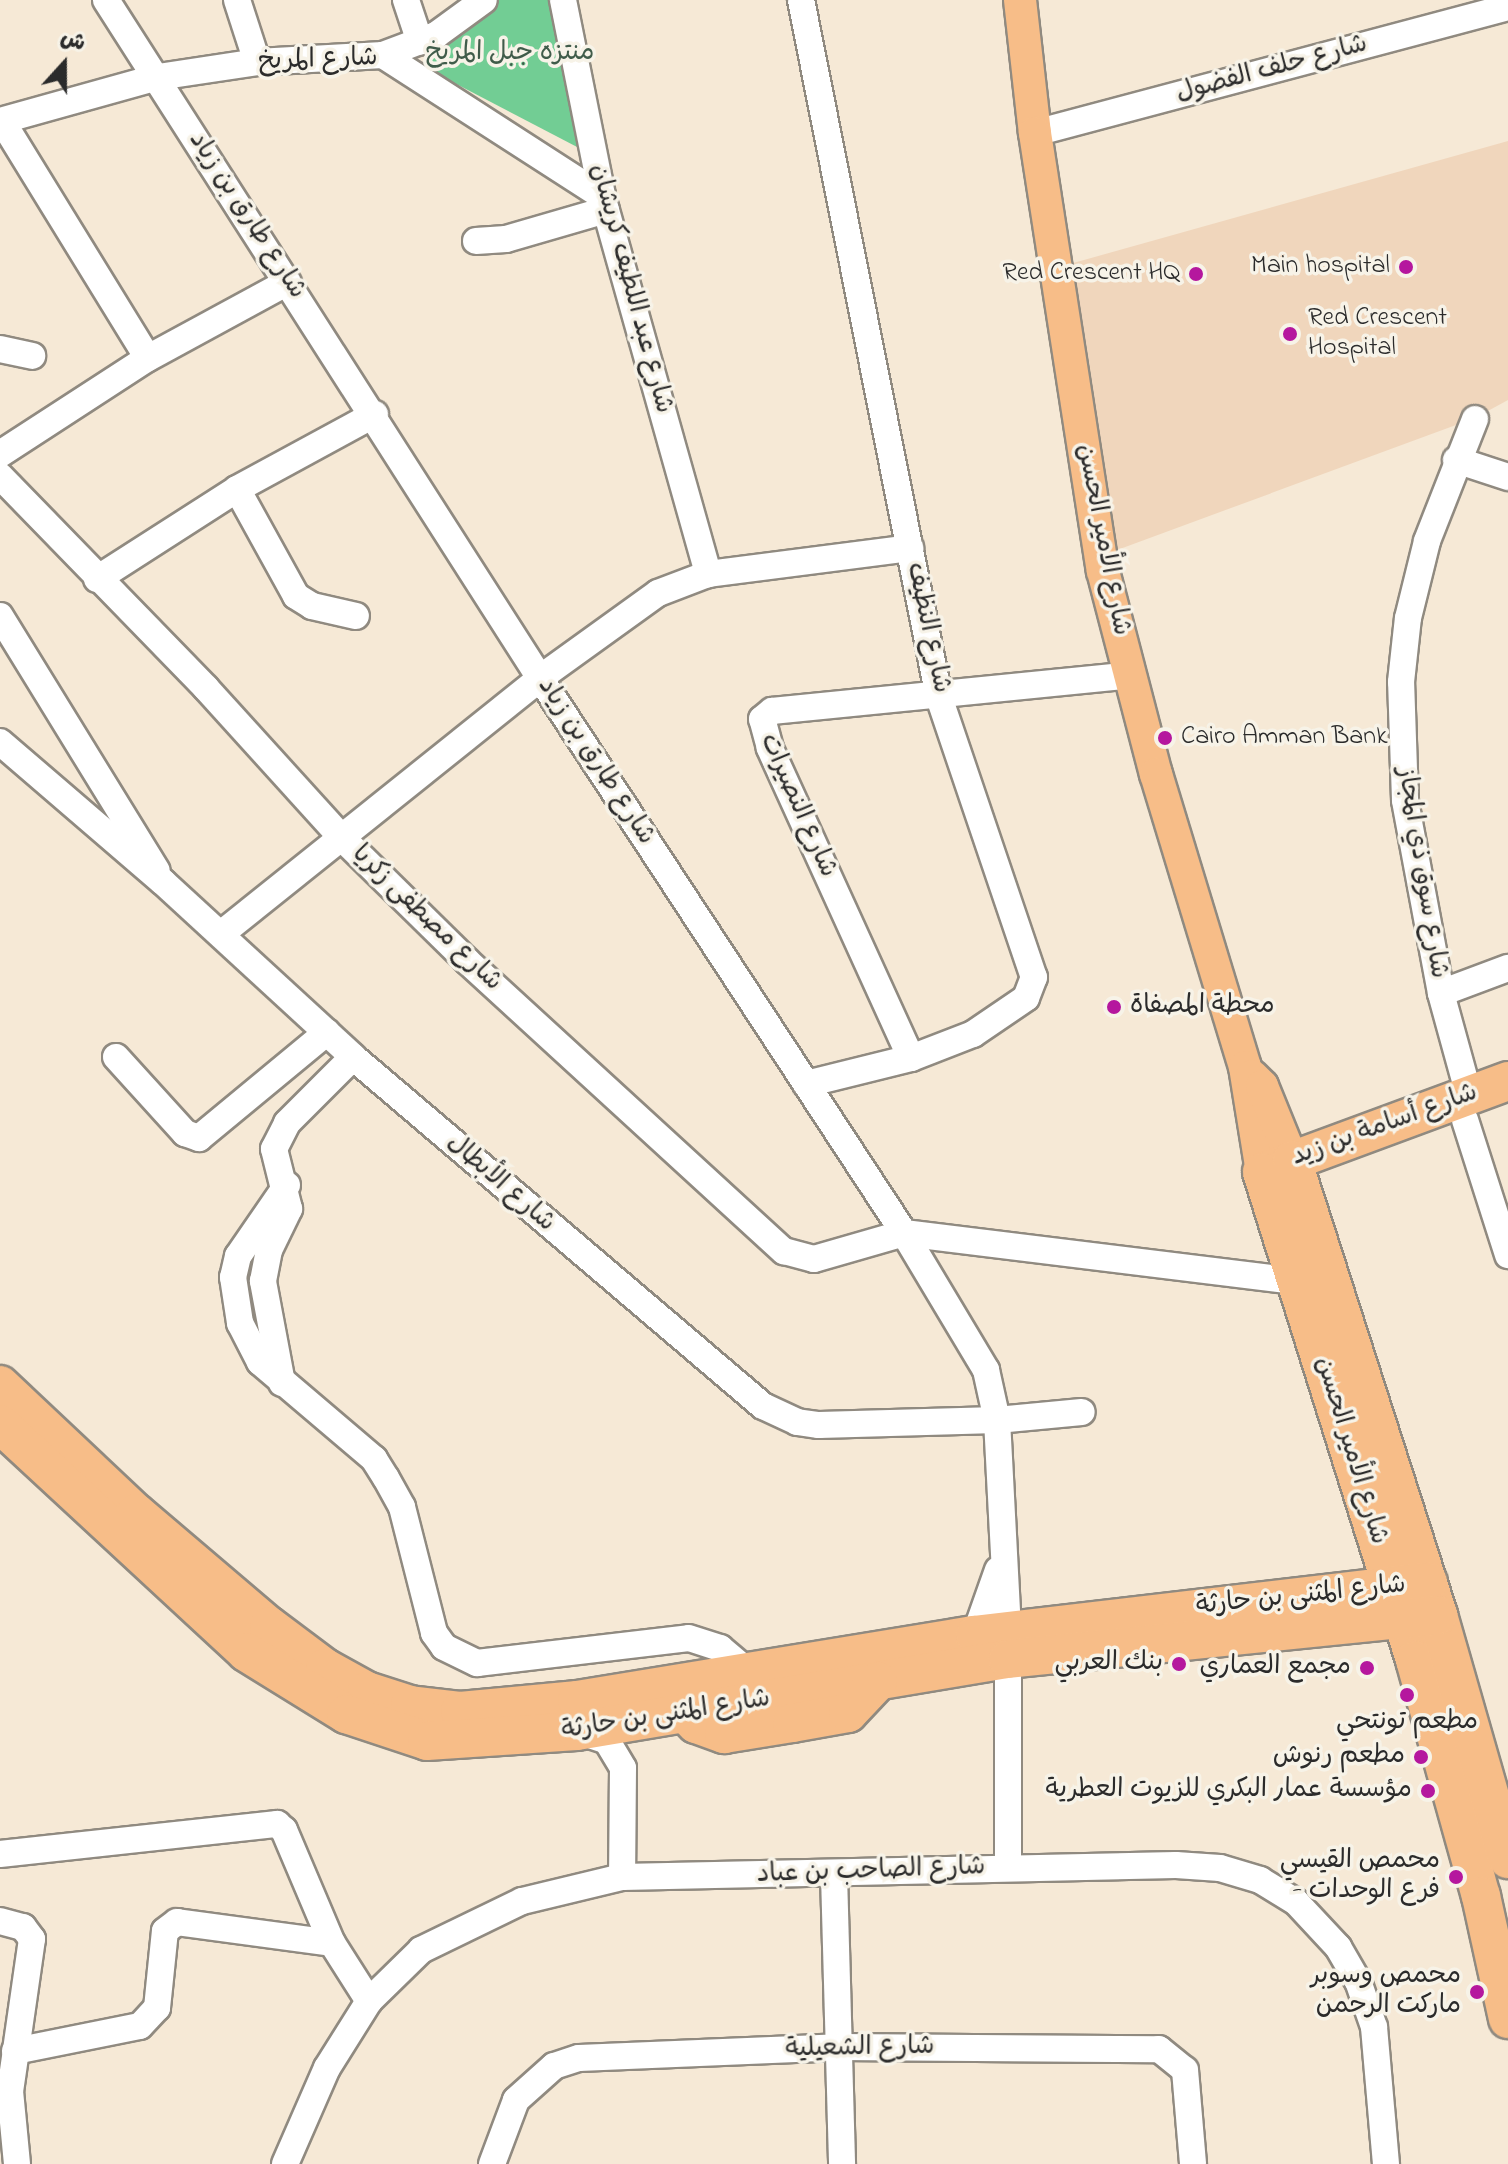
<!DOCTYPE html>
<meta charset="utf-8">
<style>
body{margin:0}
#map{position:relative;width:1508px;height:2164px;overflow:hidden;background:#f6e9d6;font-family:"Indie Flower","Playpen Sans Arabic",sans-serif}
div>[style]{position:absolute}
.built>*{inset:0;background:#f0d6bc}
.green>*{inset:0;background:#72cd94}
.roads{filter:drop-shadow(2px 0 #908a80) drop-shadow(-2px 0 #908a80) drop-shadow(0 2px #908a80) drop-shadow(0 -2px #908a80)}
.minor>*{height:26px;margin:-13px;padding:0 13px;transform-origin:13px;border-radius:13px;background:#fff}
.major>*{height:32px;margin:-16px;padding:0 16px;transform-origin:16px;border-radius:16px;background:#f7bd88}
.highway>*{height:38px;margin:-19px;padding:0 19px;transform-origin:19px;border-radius:19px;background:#f7bd88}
.dots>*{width:22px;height:22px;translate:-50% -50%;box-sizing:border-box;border:4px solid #f7f3e8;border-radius:50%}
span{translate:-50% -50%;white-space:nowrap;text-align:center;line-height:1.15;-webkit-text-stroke:7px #f7f3e8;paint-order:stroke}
.park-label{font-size:26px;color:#405c4a}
.street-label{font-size:26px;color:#2b2b2b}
.poi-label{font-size:26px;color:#2b2b2b}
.right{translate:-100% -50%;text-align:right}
.left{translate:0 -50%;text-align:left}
.north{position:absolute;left:24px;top:24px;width:80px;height:80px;-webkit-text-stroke:6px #f7f3e8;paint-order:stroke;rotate:21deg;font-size:22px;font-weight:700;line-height:32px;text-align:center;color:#2b2b2b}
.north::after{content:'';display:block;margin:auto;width:28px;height:36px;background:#2b2b2b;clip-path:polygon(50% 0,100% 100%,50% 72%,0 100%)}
</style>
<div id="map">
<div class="built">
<i style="clip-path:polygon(1508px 141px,1508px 400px,1475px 418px,1109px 553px,1059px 267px)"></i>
</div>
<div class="green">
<i style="clip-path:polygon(493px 0,550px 0,579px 148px,439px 75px,430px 60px,449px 36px)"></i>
</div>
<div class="roads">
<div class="minor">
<i style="left:106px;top:0;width:805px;rotate:57.38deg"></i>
<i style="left:540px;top:678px;width:664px;rotate:56.74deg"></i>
<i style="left:904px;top:1233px;width:160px;rotate:59.1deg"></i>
<i style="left:986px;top:1370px;width:51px;rotate:77.6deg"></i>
<i style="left:997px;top:1420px;width:211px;rotate:87deg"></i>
<i style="left:1008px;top:1631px;width:236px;rotate:90deg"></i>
<i style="left:237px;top:0;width:65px;rotate:72.1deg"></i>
<i style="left:406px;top:0;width:44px;rotate:71.6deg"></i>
<i style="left:563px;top:0;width:200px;rotate:78.7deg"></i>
<i style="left:602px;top:196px;width:393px;rotate:74.3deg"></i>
<i style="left:801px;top:0;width:711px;rotate:78.8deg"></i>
<i style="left:939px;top:697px;width:296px;rotate:71.3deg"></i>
<i style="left:1034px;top:977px;width:22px;rotate:111deg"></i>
<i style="left:1026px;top:998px;width:64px;rotate:145.8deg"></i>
<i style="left:973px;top:1034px;width:66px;rotate:158.8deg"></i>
<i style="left:911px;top:1058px;width:108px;rotate:166.1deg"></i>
<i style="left:383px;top:55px;width:260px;rotate:32.8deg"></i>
<i style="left:0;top:121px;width:164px;rotate:-15.6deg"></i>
<i style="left:158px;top:77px;width:100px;rotate:-8.6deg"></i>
<i style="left:257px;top:62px;width:126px;rotate:-3.2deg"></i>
<i style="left:383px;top:55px;width:57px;rotate:-20.7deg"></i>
<i style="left:436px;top:35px;width:59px;rotate:-36.1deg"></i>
<i style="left:2px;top:121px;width:278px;rotate:58.4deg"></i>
<i style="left:1035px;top:133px;width:489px;rotate:-14.9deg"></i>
<i style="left:476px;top:241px;width:30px;rotate:-4deg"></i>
<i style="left:506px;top:239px;width:104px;rotate:-16.2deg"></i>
<i style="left:0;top:349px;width:33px;rotate:12deg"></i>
<i style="left:0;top:454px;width:176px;rotate:-33deg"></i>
<i style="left:148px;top:358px;width:159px;rotate:-28.5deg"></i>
<i style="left:1456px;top:460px;width:55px;rotate:18.1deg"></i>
<i style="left:0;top:476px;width:296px;rotate:45.8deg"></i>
<i style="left:206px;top:688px;width:202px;rotate:47.8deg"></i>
<i style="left:342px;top:838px;width:175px;rotate:44.5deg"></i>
<i style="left:467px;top:961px;width:430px;rotate:42.5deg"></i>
<i style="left:784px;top:1251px;width:31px;rotate:15deg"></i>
<i style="left:814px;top:1259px;width:94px;rotate:-16.1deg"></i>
<i style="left:904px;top:1233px;width:396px;rotate:7deg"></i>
<i style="left:237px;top:489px;width:122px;rotate:61.1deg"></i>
<i style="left:296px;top:596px;width:19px;rotate:32deg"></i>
<i style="left:312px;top:606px;width:45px;rotate:12.8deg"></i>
<i style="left:97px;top:579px;width:166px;rotate:-32.7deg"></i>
<i style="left:237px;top:489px;width:157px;rotate:-28.5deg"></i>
<i style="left:0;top:616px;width:299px;rotate:58.4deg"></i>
<i style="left:0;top:742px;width:215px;rotate:40.7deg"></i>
<i style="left:163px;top:882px;width:258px;rotate:42.6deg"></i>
<i style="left:353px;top:1057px;width:538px;rotate:40.41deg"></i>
<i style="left:763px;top:1406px;width:38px;rotate:25deg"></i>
<i style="left:797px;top:1422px;width:22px;rotate:8deg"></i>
<i style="left:819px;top:1425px;width:178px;rotate:-1.6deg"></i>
<i style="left:997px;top:1420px;width:85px;rotate:-5.4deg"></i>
<i style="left:221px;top:934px;width:409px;rotate:-38.7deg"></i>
<i style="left:540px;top:678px;width:145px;rotate:-35.8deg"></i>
<i style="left:658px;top:593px;width:53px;rotate:-20.8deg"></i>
<i style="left:708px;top:574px;width:204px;rotate:-7.3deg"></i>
<i style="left:1441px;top:993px;width:72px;rotate:-20.5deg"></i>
<i style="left:116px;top:1057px;width:103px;rotate:47.8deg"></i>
<i style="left:185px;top:1133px;width:15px;rotate:20deg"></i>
<i style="left:199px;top:1138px;width:166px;rotate:-39.6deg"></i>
<i style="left:911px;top:1058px;width:341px;rotate:-114.5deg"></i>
<i style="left:770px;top:748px;width:30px;rotate:-105deg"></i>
<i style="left:762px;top:719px;width:13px;rotate:-39deg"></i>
<i style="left:772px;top:711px;width:360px;rotate:-5.7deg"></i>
<i style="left:1469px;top:1095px;width:106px;rotate:-105.4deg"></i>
<i style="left:1441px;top:993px;width:196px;rotate:-100.6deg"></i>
<i style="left:1405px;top:800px;width:118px;rotate:-91.9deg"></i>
<i style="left:1401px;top:682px;width:64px;rotate:-83.8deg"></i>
<i style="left:1408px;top:618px;width:79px;rotate:-76.1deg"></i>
<i style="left:1427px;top:541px;width:131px;rotate:-68.5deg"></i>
<i style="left:1465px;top:1120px;width:142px;rotate:72.3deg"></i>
<i style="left:287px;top:1185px;width:86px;rotate:124.6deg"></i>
<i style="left:238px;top:1256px;width:22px;rotate:103deg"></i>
<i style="left:233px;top:1277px;width:47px;rotate:81.3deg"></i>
<i style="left:240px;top:1323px;width:44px;rotate:62.9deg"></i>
<i style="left:260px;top:1362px;width:150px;rotate:40.4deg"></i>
<i style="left:374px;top:1459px;width:22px;rotate:58deg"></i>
<i style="left:386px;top:1478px;width:33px;rotate:61deg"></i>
<i style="left:402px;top:1507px;width:130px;rotate:75.7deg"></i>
<i style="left:434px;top:1633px;width:17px;rotate:54deg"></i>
<i style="left:444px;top:1647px;width:37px;rotate:26deg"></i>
<i style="left:477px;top:1663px;width:213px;rotate:-6.7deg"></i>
<i style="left:689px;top:1638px;width:33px;rotate:18deg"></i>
<i style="left:720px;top:1648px;width:34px;rotate:40deg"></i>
<i style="left:282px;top:1383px;width:104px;rotate:-100.6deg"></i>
<i style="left:263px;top:1281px;width:32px;rotate:-79deg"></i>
<i style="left:269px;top:1250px;width:46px;rotate:-64deg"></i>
<i style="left:289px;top:1209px;width:62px;rotate:-104deg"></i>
<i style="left:274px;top:1149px;width:29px;rotate:-63deg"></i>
<i style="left:287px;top:1123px;width:93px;rotate:-45deg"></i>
<i style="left:975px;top:1635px;width:69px;rotate:-70.5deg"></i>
<i style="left:580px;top:1732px;width:28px;rotate:18deg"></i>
<i style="left:607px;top:1741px;width:31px;rotate:59deg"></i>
<i style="left:623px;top:1768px;width:109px;rotate:90.5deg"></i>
<i style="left:0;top:1854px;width:279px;rotate:-6.2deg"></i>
<i style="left:277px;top:1824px;width:9px;rotate:41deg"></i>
<i style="left:284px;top:1830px;width:123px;rotate:67deg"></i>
<i style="left:332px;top:1943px;width:69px;rotate:57.5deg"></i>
<i style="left:834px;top:1875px;width:289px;rotate:88.4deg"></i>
<i style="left:0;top:1921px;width:24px;rotate:15deg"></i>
<i style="left:23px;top:1927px;width:15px;rotate:53deg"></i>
<i style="left:32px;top:1939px;width:154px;rotate:98.2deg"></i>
<i style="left:10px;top:2091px;width:73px;rotate:84.5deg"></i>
<i style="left:15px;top:2051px;width:127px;rotate:-11.3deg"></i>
<i style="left:140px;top:2026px;width:25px;rotate:-47deg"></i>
<i style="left:157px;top:2008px;width:77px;rotate:-84.1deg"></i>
<i style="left:165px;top:1931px;width:15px;rotate:-37deg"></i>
<i style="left:177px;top:1922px;width:156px;rotate:7.7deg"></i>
<i style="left:285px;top:2164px;width:105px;rotate:-66.4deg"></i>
<i style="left:327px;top:2068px;width:79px;rotate:-57.9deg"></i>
<i style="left:369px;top:2001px;width:73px;rotate:-44.4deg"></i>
<i style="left:421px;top:1950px;width:112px;rotate:-25.9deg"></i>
<i style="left:522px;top:1901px;width:103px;rotate:-13.5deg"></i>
<i style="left:622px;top:1877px;width:554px;rotate:-1.24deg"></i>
<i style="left:1176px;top:1865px;width:44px;rotate:3.9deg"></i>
<i style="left:1220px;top:1868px;width:42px;rotate:16.7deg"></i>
<i style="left:1260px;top:1880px;width:42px;rotate:31.4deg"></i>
<i style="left:1296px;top:1902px;width:62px;rotate:47deg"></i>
<i style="left:1338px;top:1947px;width:39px;rotate:60deg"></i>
<i style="left:1358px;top:1981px;width:49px;rotate:70.8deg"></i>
<i style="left:1374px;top:2027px;width:138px;rotate:85deg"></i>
<i style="left:492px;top:2164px;width:68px;rotate:-69.4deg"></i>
<i style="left:516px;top:2100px;width:51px;rotate:-41.8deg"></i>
<i style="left:554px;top:2066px;width:26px;rotate:-18deg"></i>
<i style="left:579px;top:2058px;width:259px;rotate:-2.4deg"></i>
<i style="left:838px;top:2047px;width:321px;rotate:0.4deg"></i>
<i style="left:1159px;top:2049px;width:33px;rotate:39deg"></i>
<i style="left:1185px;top:2070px;width:94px;rotate:85.1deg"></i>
</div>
<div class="major">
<i style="left:1020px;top:0;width:134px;rotate:83.6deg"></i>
<i style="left:1035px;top:133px;width:443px;rotate:81.2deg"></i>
<i style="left:1103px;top:571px;width:210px;rotate:75.4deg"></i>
<i style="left:1156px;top:774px;width:306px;rotate:73.1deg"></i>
<i style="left:1245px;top:1067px;width:106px;rotate:80.8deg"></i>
<i style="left:1252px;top:1076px;width:14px;rotate:45deg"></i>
<i style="left:1262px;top:1086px;width:80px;rotate:67.9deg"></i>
</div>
<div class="highway">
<i style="left:1508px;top:1081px;width:262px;rotate:159.7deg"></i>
<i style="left:1262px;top:1172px;width:511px;rotate:72.59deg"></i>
<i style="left:1415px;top:1660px;width:245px;rotate:74.4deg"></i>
<i style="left:1481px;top:1896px;width:126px;rotate:77.6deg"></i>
<i style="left:1292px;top:1160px;width:478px;rotate:72.2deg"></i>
<i style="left:1438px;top:1615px;width:254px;rotate:74deg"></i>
<i style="left:0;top:1385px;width:187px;rotate:43.3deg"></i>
<i style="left:136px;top:1513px;width:175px;rotate:40.4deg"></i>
<i style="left:269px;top:1626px;width:70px;rotate:36.9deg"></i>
<i style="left:325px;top:1668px;width:48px;rotate:28.7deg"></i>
<i style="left:367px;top:1691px;width:45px;rotate:18deg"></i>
<i style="left:410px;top:1705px;width:50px;rotate:6.8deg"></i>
<i style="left:460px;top:1711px;width:118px;rotate:-5.4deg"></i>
<i style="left:577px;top:1700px;width:403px;rotate:-9.3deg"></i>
<i style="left:975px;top:1635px;width:456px;rotate:-6.7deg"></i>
<i style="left:0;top:1424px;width:335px;rotate:42.8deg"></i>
<i style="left:246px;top:1652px;width:118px;rotate:31.8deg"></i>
<i style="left:346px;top:1714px;width:85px;rotate:18.4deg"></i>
<i style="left:427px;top:1741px;width:150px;rotate:-3.8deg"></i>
<i style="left:577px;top:1731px;width:437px;rotate:-9.5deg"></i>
<i style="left:1008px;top:1659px;width:432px;rotate:-5.8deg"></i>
<i style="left:685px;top:1713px;width:16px;rotate:45deg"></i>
<i style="left:696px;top:1724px;width:30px;rotate:20deg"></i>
<i style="left:724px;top:1734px;width:69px;rotate:-9.2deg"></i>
<i style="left:792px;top:1723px;width:57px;rotate:-10.1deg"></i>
<i style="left:848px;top:1713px;width:44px;rotate:-46.8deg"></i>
</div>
</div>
<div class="dots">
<i style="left:1406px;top:267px;background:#b5179e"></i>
<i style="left:1196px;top:274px;background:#b5179e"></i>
<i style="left:1290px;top:334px;background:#b5179e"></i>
<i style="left:1165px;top:738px;background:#b5179e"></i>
<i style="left:1114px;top:1007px;background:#b5179e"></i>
<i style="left:1179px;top:1664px;background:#b5179e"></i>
<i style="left:1367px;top:1668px;background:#b5179e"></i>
<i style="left:1407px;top:1695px;background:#b5179e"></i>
<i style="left:1421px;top:1757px;background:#b5179e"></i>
<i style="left:1428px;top:1791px;background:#b5179e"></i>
<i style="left:1456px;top:1877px;background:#b5179e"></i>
<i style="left:1477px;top:1992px;background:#b5179e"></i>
</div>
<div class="park-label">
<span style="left:510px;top:54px">منتزه جبل المريخ</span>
</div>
<div class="street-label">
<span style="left:318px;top:61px;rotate:-2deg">شارع المريخ</span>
<span style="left:1272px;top:70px;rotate:-15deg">شارع حلف الفضول</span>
<span style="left:246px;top:216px;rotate:57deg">شارع طارق بن زياد</span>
<span style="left:630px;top:289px;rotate:75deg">شارع عبد اللطيف كريشان</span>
<span style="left:1102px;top:540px;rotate:79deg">شارع الأمير الحسن</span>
<span style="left:927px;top:628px;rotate:78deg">شارع النظيف</span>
<span style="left:595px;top:762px;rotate:57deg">شارع طارق بن زياد</span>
<span style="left:797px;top:806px;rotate:66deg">شارع النصيرات</span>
<span style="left:1421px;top:873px;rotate:81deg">شارع سوق ذي المجاز</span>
<span style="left:426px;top:919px;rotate:44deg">شارع مصطفى زكريا</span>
<span style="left:1385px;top:1126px;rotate:-20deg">شارع أسامة بن زيد</span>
<span style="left:500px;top:1184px;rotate:41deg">شارع الأبطال</span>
<span style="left:1350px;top:1451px;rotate:73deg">شارع الأمير الحسن</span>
<span style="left:1301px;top:1597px;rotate:-6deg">شارع المثنى بن حارثة</span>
<span style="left:666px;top:1716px;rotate:-9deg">شارع المثنى بن حارثة</span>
<span style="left:871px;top:1872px;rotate:-2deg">شارع الصاحب بن عباد</span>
<span style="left:860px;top:2049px;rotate:-1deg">شارع الشعيلية</span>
</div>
<div class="poi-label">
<span class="right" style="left:1390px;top:267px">Main hospital</span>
<span class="right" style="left:1180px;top:274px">Red Crescent HQ</span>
<span class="left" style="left:1308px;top:334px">Red Crescent<br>Hospital</span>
<span class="left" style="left:1181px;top:738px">Cairo Amman Bank</span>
<span class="left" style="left:1130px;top:1007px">محطة المصفاة</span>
<span class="right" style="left:1163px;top:1664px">بنك العربي</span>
<span class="right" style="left:1351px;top:1668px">مجمع العماري</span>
<span style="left:1407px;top:1723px">مطعم تونتحي</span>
<span class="right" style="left:1405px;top:1757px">مطعم رنوش</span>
<span class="right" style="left:1412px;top:1791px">مؤسسة عمار البكري للزيوت العطرية</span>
<span class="right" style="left:1440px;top:1877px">محمص القيسي<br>- فرع الوحدات</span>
<span class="right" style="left:1461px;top:1992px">محمص وسوبر<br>ماركت الرحمن</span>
</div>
<div class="north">ش</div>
</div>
